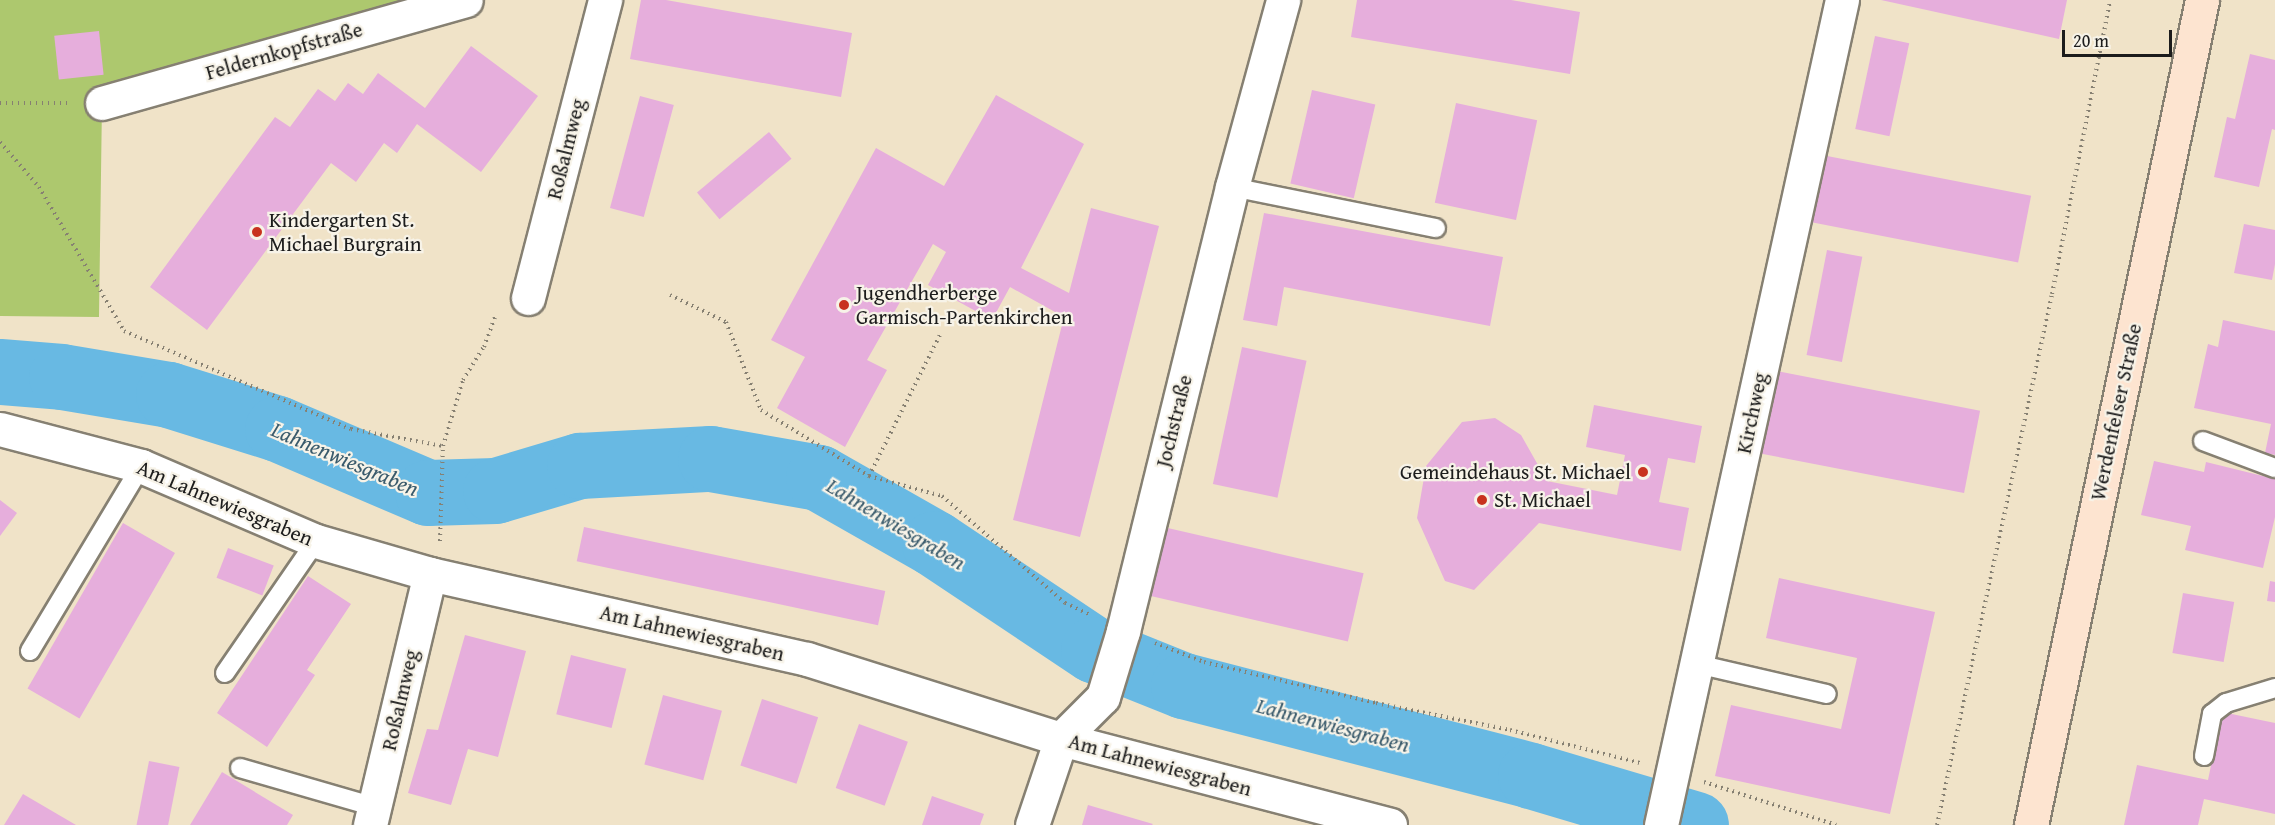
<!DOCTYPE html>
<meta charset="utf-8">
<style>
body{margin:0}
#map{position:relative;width:2275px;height:825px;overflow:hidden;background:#f0e3c8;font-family:"Gentium Book Plus",serif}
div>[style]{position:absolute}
.green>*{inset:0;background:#adc86e}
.river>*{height:66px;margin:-33px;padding:0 33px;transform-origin:33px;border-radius:33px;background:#68b9e3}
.building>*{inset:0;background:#e6aedc;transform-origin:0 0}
.path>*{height:4px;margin-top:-2px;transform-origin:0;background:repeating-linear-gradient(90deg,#868072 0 1.5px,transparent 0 6px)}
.roads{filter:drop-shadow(2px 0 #868072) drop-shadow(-2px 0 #868072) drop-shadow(0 2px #868072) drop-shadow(0 -2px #868072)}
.lane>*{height:18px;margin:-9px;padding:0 9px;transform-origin:9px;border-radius:9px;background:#fff}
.street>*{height:33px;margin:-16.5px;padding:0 16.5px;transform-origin:16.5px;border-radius:16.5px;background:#fff}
.secondary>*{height:33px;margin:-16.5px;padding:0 16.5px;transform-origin:16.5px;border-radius:16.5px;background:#fde4d0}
.dots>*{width:16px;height:16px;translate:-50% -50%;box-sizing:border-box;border:3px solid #f7f3e8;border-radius:50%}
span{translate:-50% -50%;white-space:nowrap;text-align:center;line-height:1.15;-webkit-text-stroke:4.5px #f7f3e8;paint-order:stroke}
.street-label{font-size:21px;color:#1c1c1c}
.poi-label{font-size:21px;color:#1c1c1c}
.left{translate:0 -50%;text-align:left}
.right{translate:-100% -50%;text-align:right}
.water-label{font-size:22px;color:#3a5b6c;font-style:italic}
.scale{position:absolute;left:2062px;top:30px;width:110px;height:27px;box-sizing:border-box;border:3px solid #1c1c1c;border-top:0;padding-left:8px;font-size:18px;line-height:21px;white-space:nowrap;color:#1c1c1c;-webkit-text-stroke:4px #f7f3e8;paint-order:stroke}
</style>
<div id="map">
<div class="green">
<i style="clip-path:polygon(0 0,419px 0,102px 103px,99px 317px,0 316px)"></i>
</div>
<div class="river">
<i style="left:0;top:372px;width:62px;rotate:4.6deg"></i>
<i style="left:62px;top:377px;width:109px;rotate:9.5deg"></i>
<i style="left:169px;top:395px;width:114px;rotate:17.3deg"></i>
<i style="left:278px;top:429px;width:163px;rotate:23.1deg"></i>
<i style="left:428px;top:493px;width:68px;rotate:-1.7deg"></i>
<i style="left:496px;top:491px;width:88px;rotate:-16.6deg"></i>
<i style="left:580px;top:466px;width:131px;rotate:-3.1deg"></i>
<i style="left:711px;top:459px;width:110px;rotate:10deg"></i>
<i style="left:819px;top:478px;width:133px;rotate:29.6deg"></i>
<i style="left:935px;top:544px;width:191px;rotate:33.7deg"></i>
<i style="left:1094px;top:650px;width:97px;rotate:21.8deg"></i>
<i style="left:1184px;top:686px;width:358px;rotate:14.5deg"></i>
<i style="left:1531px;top:776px;width:172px;rotate:16.5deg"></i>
</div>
<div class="building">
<i style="clip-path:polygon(641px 0,666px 0,852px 33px,841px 97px,630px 59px)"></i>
<i style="clip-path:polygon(1357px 0,1511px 0,1580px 12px,1570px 74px,1351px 37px)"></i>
<i style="clip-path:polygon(1881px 0,2067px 0,2059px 39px)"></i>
<i style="left:99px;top:31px;width:44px;height:45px;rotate:84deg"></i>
<i style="left:1875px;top:36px;width:35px;height:95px;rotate:12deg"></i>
<i style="clip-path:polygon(471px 46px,538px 96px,481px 172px,417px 124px,397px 153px,384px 143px,356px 182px,331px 163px,207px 330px,150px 287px,275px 117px,290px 127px,318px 89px,335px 101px,348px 83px,363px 94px,378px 73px,425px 108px)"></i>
<i style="clip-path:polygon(2250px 54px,2275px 60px,2275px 130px,2272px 129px,2259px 187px,2214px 177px,2227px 117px,2235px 119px)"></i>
<i style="left:1312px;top:90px;width:65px;height:96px;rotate:13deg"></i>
<i style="clip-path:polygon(996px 95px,1084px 144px,1021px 268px,1069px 293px,1091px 208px,1159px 226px,1080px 537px,1013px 520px,1064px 317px,1010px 287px,992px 320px,928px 285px,946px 252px,933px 244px,867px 360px,887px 370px,845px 447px,777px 408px,805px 357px,771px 340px,876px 148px,944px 186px)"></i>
<i style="left:640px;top:96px;width:35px;height:116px;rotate:15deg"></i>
<i style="left:1456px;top:103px;width:83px;height:102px;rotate:12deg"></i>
<i style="left:769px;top:132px;width:35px;height:94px;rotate:50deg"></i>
<i style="left:1822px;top:155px;width:213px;height:68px;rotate:11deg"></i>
<i style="clip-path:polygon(1264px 213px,1503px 257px,1490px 326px,1284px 287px,1277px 326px,1243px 320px)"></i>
<i style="clip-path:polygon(2244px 224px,2275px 230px,2275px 264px,2272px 280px,2234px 273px)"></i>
<i style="left:1827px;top:250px;width:36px;height:107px;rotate:11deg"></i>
<i style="clip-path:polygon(2223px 320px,2275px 331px,2275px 455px,2265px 453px,2271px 424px,2194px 408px,2208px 344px,2218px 347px)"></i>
<i style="left:1242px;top:347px;width:66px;height:140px;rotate:12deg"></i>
<i style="left:1771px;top:370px;width:213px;height:84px;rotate:11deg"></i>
<i style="clip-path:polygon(1594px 405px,1702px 426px,1695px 463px,1668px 458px,1659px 502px,1689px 508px,1681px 551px,1539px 523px,1474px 590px,1445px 581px,1417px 518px,1426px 466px,1462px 422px,1495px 418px,1521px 435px,1547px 481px,1617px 495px,1625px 455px,1586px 447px)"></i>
<i style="clip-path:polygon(2154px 461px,2204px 472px,2206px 462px,2275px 479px,2275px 517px,2263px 568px,2185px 550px,2191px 526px,2141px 515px)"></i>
<i style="clip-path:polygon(0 500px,17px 513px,0 536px)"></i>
<i style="left:123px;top:523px;width:60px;height:191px;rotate:30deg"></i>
<i style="left:1159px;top:526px;width:210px;height:70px;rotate:13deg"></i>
<i style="left:584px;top:527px;width:308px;height:35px;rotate:12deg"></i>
<i style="left:228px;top:548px;width:49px;height:32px;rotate:21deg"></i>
<i style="clip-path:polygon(308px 576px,351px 604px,307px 670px,315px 675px,267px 747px,217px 713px)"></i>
<i style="clip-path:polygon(1779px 578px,1935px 612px,1890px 814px,1715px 776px,1731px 705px,1841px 729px,1857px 658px,1766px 638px)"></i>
<i style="clip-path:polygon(2270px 581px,2275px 582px,2275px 602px,2267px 601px)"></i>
<i style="left:2183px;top:593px;width:52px;height:61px;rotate:10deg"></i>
<i style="clip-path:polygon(465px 635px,526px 651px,498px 757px,468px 749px,451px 805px,408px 793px,427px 729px,438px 730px)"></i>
<i style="left:571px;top:655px;width:57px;height:61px;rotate:14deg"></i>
<i style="left:663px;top:695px;width:61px;height:72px;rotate:15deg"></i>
<i style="left:762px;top:699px;width:59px;height:70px;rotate:18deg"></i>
<i style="clip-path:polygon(2222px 712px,2275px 723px,2275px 814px,2204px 799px,2198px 825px,2124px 825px,2137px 765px,2208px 780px)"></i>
<i style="left:859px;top:724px;width:52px;height:68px;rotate:20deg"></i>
<i style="left:149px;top:761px;width:31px;height:66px;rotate:11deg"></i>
<i style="clip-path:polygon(222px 772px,293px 815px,287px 825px,190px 825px)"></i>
<i style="clip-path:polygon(23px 794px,76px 825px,4px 825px)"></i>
<i style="clip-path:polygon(932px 796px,984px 814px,980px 825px,922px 825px)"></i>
<i style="clip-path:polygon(1088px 805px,1153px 824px,1152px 825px,1082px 825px)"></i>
</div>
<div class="path">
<i style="left:0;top:103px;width:68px"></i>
<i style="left:0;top:142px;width:60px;rotate:49.1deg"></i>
<i style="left:39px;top:187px;width:167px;rotate:59.4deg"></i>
<i style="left:124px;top:331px;width:247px;rotate:23.4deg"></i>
<i style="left:351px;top:429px;width:94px;rotate:10.5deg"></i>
<i style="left:670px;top:295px;width:62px;rotate:25.7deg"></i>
<i style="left:726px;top:322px;width:95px;rotate:68.3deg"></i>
<i style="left:761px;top:410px;width:127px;rotate:31.4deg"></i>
<i style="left:869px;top:476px;width:76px;rotate:15.3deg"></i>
<i style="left:942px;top:496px;width:163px;rotate:41deg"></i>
<i style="left:1065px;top:603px;width:29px;rotate:25deg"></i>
<i style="left:869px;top:476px;width:158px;rotate:-63.3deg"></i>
<i style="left:440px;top:541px;width:95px;rotate:-88.2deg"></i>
<i style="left:443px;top:446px;width:69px;rotate:-73.1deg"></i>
<i style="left:463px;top:380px;width:39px;rotate:-58deg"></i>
<i style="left:484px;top:347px;width:35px;rotate:-70deg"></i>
<i style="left:1155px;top:643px;width:53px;rotate:21.2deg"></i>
<i style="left:1204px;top:662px;width:177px;rotate:13.4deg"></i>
<i style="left:1376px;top:703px;width:137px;rotate:11.4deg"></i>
<i style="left:1510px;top:730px;width:134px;rotate:14.2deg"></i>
<i style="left:1704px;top:782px;width:139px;rotate:18deg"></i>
<i style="left:1937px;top:825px;width:543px;rotate:-77.78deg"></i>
<i style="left:2052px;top:294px;width:300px;rotate:-78.8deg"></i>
</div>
<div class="roads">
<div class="lane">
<i style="left:1232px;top:187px;width:208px;rotate:11.4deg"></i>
<i style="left:2203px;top:441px;width:77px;rotate:20.6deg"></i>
<i style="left:30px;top:651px;width:216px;rotate:-59deg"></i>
<i style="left:1697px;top:664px;width:133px;rotate:13deg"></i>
<i style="left:225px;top:673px;width:160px;rotate:-55.4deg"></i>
<i style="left:2204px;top:756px;width:43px;rotate:-79.2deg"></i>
<i style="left:2212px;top:714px;width:18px;rotate:-38deg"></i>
<i style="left:2226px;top:703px;width:51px;rotate:-17deg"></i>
<i style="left:240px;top:768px;width:141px;rotate:16.1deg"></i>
</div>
<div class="street">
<i style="left:102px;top:103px;width:378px;rotate:-15.8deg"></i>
<i style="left:528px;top:298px;width:308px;rotate:-75.5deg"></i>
<i style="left:0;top:429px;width:146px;rotate:14.7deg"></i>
<i style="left:141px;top:466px;width:190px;rotate:23.2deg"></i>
<i style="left:316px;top:541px;width:119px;rotate:16.1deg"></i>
<i style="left:430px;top:574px;width:386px;rotate:12.7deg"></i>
<i style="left:807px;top:659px;width:266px;rotate:17.5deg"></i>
<i style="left:1061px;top:739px;width:340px;rotate:14.6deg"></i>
<i style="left:370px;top:825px;width:258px;rotate:-76.6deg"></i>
<i style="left:1032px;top:825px;width:91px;rotate:-71.4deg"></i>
<i style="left:1061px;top:739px;width:59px;rotate:-45deg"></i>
<i style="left:1103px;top:697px;width:69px;rotate:-73.1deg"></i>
<i style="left:1123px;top:631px;width:457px;rotate:-76.2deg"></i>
<i style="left:1232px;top:187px;width:194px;rotate:-74.7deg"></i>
<i style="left:1661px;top:825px;width:845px;rotate:-77.63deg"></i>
</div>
<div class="secondary">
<i style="left:2031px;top:825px;width:843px;rotate:-78.29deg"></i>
</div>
</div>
<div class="dots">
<i style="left:257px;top:232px;background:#c8321e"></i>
<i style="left:844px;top:305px;background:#c8321e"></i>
<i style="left:1643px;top:472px;background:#c8321e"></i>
<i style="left:1482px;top:500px;background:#c8321e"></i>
</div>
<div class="street-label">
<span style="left:284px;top:51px;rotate:-16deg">Feldernkopfstraße</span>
<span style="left:566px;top:149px;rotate:-76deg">Roßalmweg</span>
<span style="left:2116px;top:412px;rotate:-78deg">Werdenfelser Straße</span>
<span style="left:1752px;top:413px;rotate:-78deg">Kirchweg</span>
<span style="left:1174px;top:421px;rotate:-76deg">Jochstraße</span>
<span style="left:225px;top:503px;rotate:23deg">Am Lahnewiesgraben</span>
<span style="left:692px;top:633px;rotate:13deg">Am Lahnewiesgraben</span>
<span style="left:400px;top:700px;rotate:-77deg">Roßalmweg</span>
<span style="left:1160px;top:765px;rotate:15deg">Am Lahnewiesgraben</span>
</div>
<div class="poi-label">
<span class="left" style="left:269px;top:232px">Kindergarten St.<br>Michael Burgrain</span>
<span class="left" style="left:856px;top:305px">Jugendherberge<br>Garmisch-Partenkirchen</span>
<span class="right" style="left:1631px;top:472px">Gemeindehaus St. Michael</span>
<span class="left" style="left:1494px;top:500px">St. Michael</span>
</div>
<div class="water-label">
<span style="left:345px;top:459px;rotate:23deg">Lahnenwiesgraben</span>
<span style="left:896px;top:524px;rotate:31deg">Lahnenwiesgraben</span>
<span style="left:1333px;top:725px;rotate:15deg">Lahnenwiesgraben</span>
</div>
<div class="scale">20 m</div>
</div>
